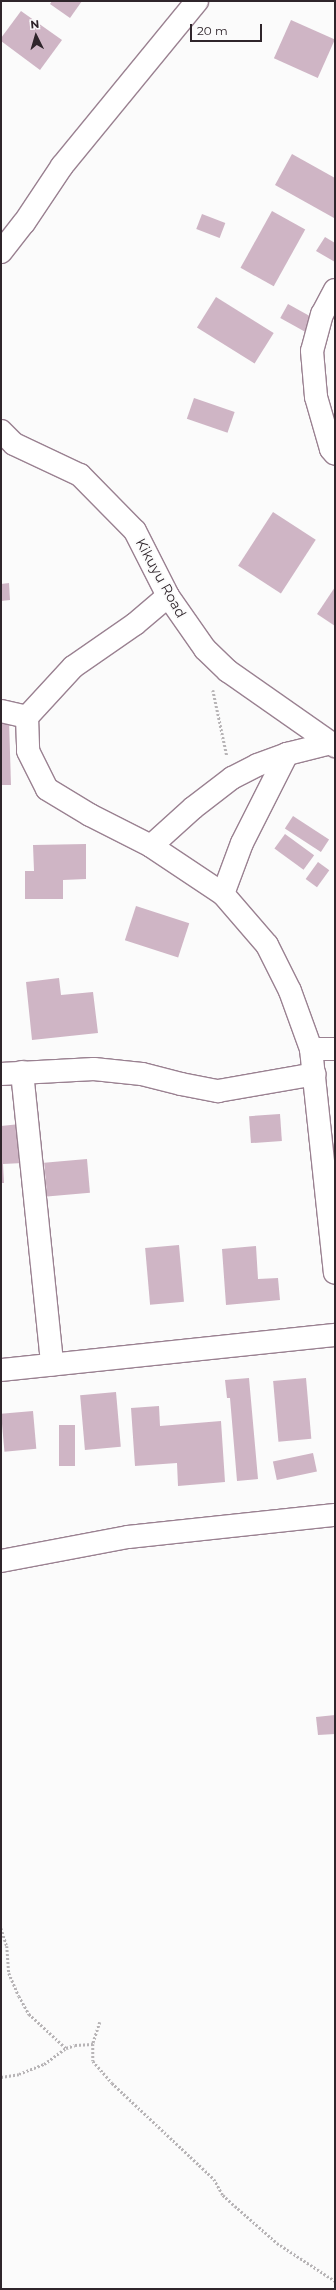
<!DOCTYPE html>
<style>
body{margin:0}
#map{position:relative;width:336px;height:2290px;overflow:hidden;background:#fbfbfb;font-family:Montserrat,sans-serif}
div>[style]{position:absolute}
.building>*{inset:0;background:#cfb5c5;transform-origin:0 0}
.path>*{height:2.5px;margin-top:-1.25px;transform-origin:0;background:repeating-linear-gradient(90deg,#b7b4b6 0 2px,transparent 0 4px)}
.roads{filter:drop-shadow(1px 0 #9a8191) drop-shadow(-1px 0 #9a8191) drop-shadow(0 1px #9a8191) drop-shadow(0 -1px #9a8191)}
.street>*{height:22px;margin:-11px;padding:0 11px;transform-origin:11px;border-radius:11px;background:#fff}
span{translate:-50% -50%;white-space:nowrap;text-align:center;line-height:1.15;-webkit-text-stroke:3.5px #fbfbfb;paint-order:stroke}
.street-label{font-size:14px;color:#2f252b}
.frame{position:absolute;inset:0;border:2px solid #2f252b;pointer-events:none}
.north{position:absolute;left:16px;top:16px;width:40px;height:40px;-webkit-text-stroke:3px #fbfbfb;paint-order:stroke;rotate:355deg;font-size:11px;font-weight:700;line-height:16px;text-align:center;color:#2f252b}
.north::after{content:'';display:block;margin:auto;width:14px;height:18px;background:#2f252b;clip-path:polygon(50% 0,100% 100%,50% 72%,0 100%)}
.scale{position:absolute;left:190px;top:24px;width:72px;height:18px;box-sizing:border-box;border:2px solid #2f252b;border-top:0;padding-left:5px;font-size:12px;line-height:14px;white-space:nowrap;color:#2f252b;-webkit-text-stroke:3px #fbfbfb;paint-order:stroke}
</style>
<div id="map">
<div class="building">
<i style="clip-path:polygon(52px 1px,82px 1px,70px 18px,50px 4px)"></i>
<i style="clip-path:polygon(21px 11px,62px 40px,40px 70px,1px 41px,1px 38px)"></i>
<i style="left:291px;top:20px;width:48px;height:42px;rotate:24deg"></i>
<i style="clip-path:polygon(292px 154px,335px 178px,334px 218px,275px 185px)"></i>
<i style="left:272px;top:211px;width:38px;height:65px;rotate:29deg"></i>
<i style="left:202px;top:214px;width:25px;height:16px;rotate:21deg"></i>
<i style="clip-path:polygon(325px 237px,335px 243px,335px 262px,316px 251px)"></i>
<i style="left:216px;top:297px;width:68px;height:36px;rotate:32deg"></i>
<i style="left:288px;top:304px;width:33px;height:16px;rotate:29deg"></i>
<i style="left:194px;top:398px;width:43px;height:22px;rotate:19deg"></i>
<i style="left:273px;top:512px;width:51px;height:64px;rotate:33deg"></i>
<i style="clip-path:polygon(9px 583px,10px 600px,1px 601px,1px 584px)"></i>
<i style="clip-path:polygon(335px 587px,335px 626px,317px 614px)"></i>
<i style="clip-path:polygon(1px 720px,9px 720px,11px 785px,1px 785px)"></i>
<i style="left:293px;top:816px;width:43px;height:15px;rotate:33deg"></i>
<i style="left:285px;top:834px;width:36px;height:18px;rotate:36deg"></i>
<i style="clip-path:polygon(86px 844px,86px 879px,63px 880px,63px 899px,25px 899px,25px 871px,34px 871px,33px 845px)"></i>
<i style="left:318px;top:862px;width:14px;height:21px;rotate:36deg"></i>
<i style="left:136px;top:906px;width:56px;height:36px;rotate:18deg"></i>
<i style="clip-path:polygon(59px 978px,61px 995px,93px 992px,98px 1033px,32px 1040px,26px 982px)"></i>
<i style="left:280px;top:1114px;width:27px;height:31px;rotate:86deg"></i>
<i style="clip-path:polygon(20px 1124px,23px 1163px,3px 1164px,4px 1183px,1px 1183px,1px 1126px)"></i>
<i style="left:87px;top:1159px;width:34px;height:43px;rotate:85deg"></i>
<i style="left:179px;top:1245px;width:57px;height:34px;rotate:85deg"></i>
<i style="clip-path:polygon(256px 1246px,258px 1279px,278px 1278px,280px 1300px,226px 1305px,222px 1249px)"></i>
<i style="clip-path:polygon(249px 1378px,258px 1479px,237px 1481px,230px 1398px,227px 1398px,225px 1380px)"></i>
<i style="left:306px;top:1378px;width:61px;height:33px;rotate:85deg"></i>
<i style="left:116px;top:1392px;width:55px;height:36px;rotate:85deg"></i>
<i style="clip-path:polygon(159px 1406px,160px 1426px,221px 1421px,225px 1482px,178px 1486px,177px 1463px,135px 1466px,131px 1408px)"></i>
<i style="left:33px;top:1411px;width:38px;height:32px;rotate:85deg"></i>
<i style="left:75px;top:1425px;width:41px;height:16px;rotate:90deg"></i>
<i style="left:313px;top:1453px;width:19px;height:41px;rotate:78deg"></i>
<i style="clip-path:polygon(335px 1715px,335px 1734px,318px 1735px,316px 1717px)"></i>
</div>
<div class="path">
<i style="left:213px;top:690px;width:67px;rotate:78deg"></i>
<i style="left:1px;top:1928px;width:19px;rotate:72deg"></i>
<i style="left:7px;top:1946px;width:27px;rotate:86deg"></i>
<i style="left:9px;top:1973px;width:25px;rotate:67deg"></i>
<i style="left:19px;top:1996px;width:21px;rotate:61deg"></i>
<i style="left:29px;top:2014px;width:50px;rotate:42.6deg"></i>
<i style="left:100px;top:2022px;width:23px;rotate:108deg"></i>
<i style="left:93px;top:2044px;width:17px;rotate:90deg"></i>
<i style="left:93px;top:2061px;width:29px;rotate:49deg"></i>
<i style="left:112px;top:2083px;width:140px;rotate:43.3deg"></i>
<i style="left:214px;top:2179px;width:18px;rotate:61deg"></i>
<i style="left:223px;top:2195px;width:16px;rotate:43deg"></i>
<i style="left:235px;top:2206px;width:56px;rotate:41.4deg"></i>
<i style="left:277px;top:2243px;width:69px;rotate:33.2deg"></i>
<i style="left:1px;top:2077px;width:18px;rotate:-9deg"></i>
<i style="left:19px;top:2074px;width:27px;rotate:-22deg"></i>
<i style="left:44px;top:2064px;width:27px;rotate:-36deg"></i>
<i style="left:66px;top:2048px;width:9px;rotate:-18deg"></i>
<i style="left:75px;top:2045px;width:18px;rotate:-3deg"></i>
</div>
<div class="roads">
<div class="street">
<i style="left:1px;top:252px;width:37px;rotate:-52deg"></i>
<i style="left:24px;top:223px;width:69px;rotate:-56.3deg"></i>
<i style="left:62px;top:166px;width:213px;rotate:-50.7deg"></i>
<i style="left:335px;top:290px;width:27px;rotate:118deg"></i>
<i style="left:322px;top:314px;width:38px;rotate:105deg"></i>
<i style="left:312px;top:351px;width:46px;rotate:85deg"></i>
<i style="left:316px;top:397px;width:54px;rotate:73.9deg"></i>
<i style="left:331px;top:449px;width:6px;rotate:51deg"></i>
<i style="left:1px;top:431px;width:18px;rotate:45deg"></i>
<i style="left:14px;top:444px;width:73px;rotate:25.2deg"></i>
<i style="left:80px;top:475px;width:78px;rotate:45.5deg"></i>
<i style="left:135px;top:531px;width:73px;rotate:63.1deg"></i>
<i style="left:168px;top:596px;width:65px;rotate:55.1deg"></i>
<i style="left:205px;top:649px;width:32px;rotate:44deg"></i>
<i style="left:228px;top:671px;width:131px;rotate:35deg"></i>
<i style="left:168px;top:596px;width:43px;rotate:139.7deg"></i>
<i style="left:135px;top:624px;width:75px;rotate:145.3deg"></i>
<i style="left:73px;top:667px;width:68px;rotate:132.6deg"></i>
<i style="left:27px;top:717px;width:34px;rotate:88deg"></i>
<i style="left:28px;top:751px;width:42px;rotate:63.4deg"></i>
<i style="left:47px;top:789px;width:50px;rotate:31.2deg"></i>
<i style="left:90px;top:815px;width:68px;rotate:26.9deg"></i>
<i style="left:151px;top:846px;width:87px;rotate:33.7deg"></i>
<i style="left:223px;top:894px;width:67px;rotate:49.2deg"></i>
<i style="left:267px;top:945px;width:51px;rotate:63.4deg"></i>
<i style="left:290px;top:991px;width:62px;rotate:70.1deg"></i>
<i style="left:311px;top:1049px;width:225px;rotate:83.9deg"></i>
<i style="left:1px;top:711px;width:27px;rotate:13deg"></i>
<i style="left:151px;top:846px;width:57px;rotate:-42.1deg"></i>
<i style="left:193px;top:808px;width:49px;rotate:-37.6deg"></i>
<i style="left:232px;top:778px;width:28px;rotate:-27deg"></i>
<i style="left:257px;top:765px;width:32px;rotate:-20deg"></i>
<i style="left:287px;top:754px;width:45px;rotate:-14deg"></i>
<i style="left:223px;top:894px;width:54px;rotate:-69.6deg"></i>
<i style="left:242px;top:843px;width:100px;rotate:-63.2deg"></i>
<i style="left:311px;top:1049px;width:24px"></i>
<i style="left:22px;top:1072px;width:294px;rotate:84.1deg"></i>
<i style="left:1px;top:1074px;width:93px;rotate:-3.1deg"></i>
<i style="left:94px;top:1069px;width:48px;rotate:5.9deg"></i>
<i style="left:142px;top:1074px;width:40px;rotate:14.4deg"></i>
<i style="left:181px;top:1084px;width:38px;rotate:11deg"></i>
<i style="left:218px;top:1091px;width:98px;rotate:-9.9deg"></i>
<i style="left:1px;top:1370px;width:336px;rotate:-6deg"></i>
<i style="left:1px;top:1561px;width:129px;rotate:-10.7deg"></i>
<i style="left:128px;top:1537px;width:208px;rotate:-6.1deg"></i>
</div>
</div>
<div class="street-label">
<span style="left:161px;top:578px;rotate:61deg">Kikuyu Road</span>
</div>
<div class="frame"></div>
<div class="north">N</div>
<div class="scale">20 m</div>
</div>
